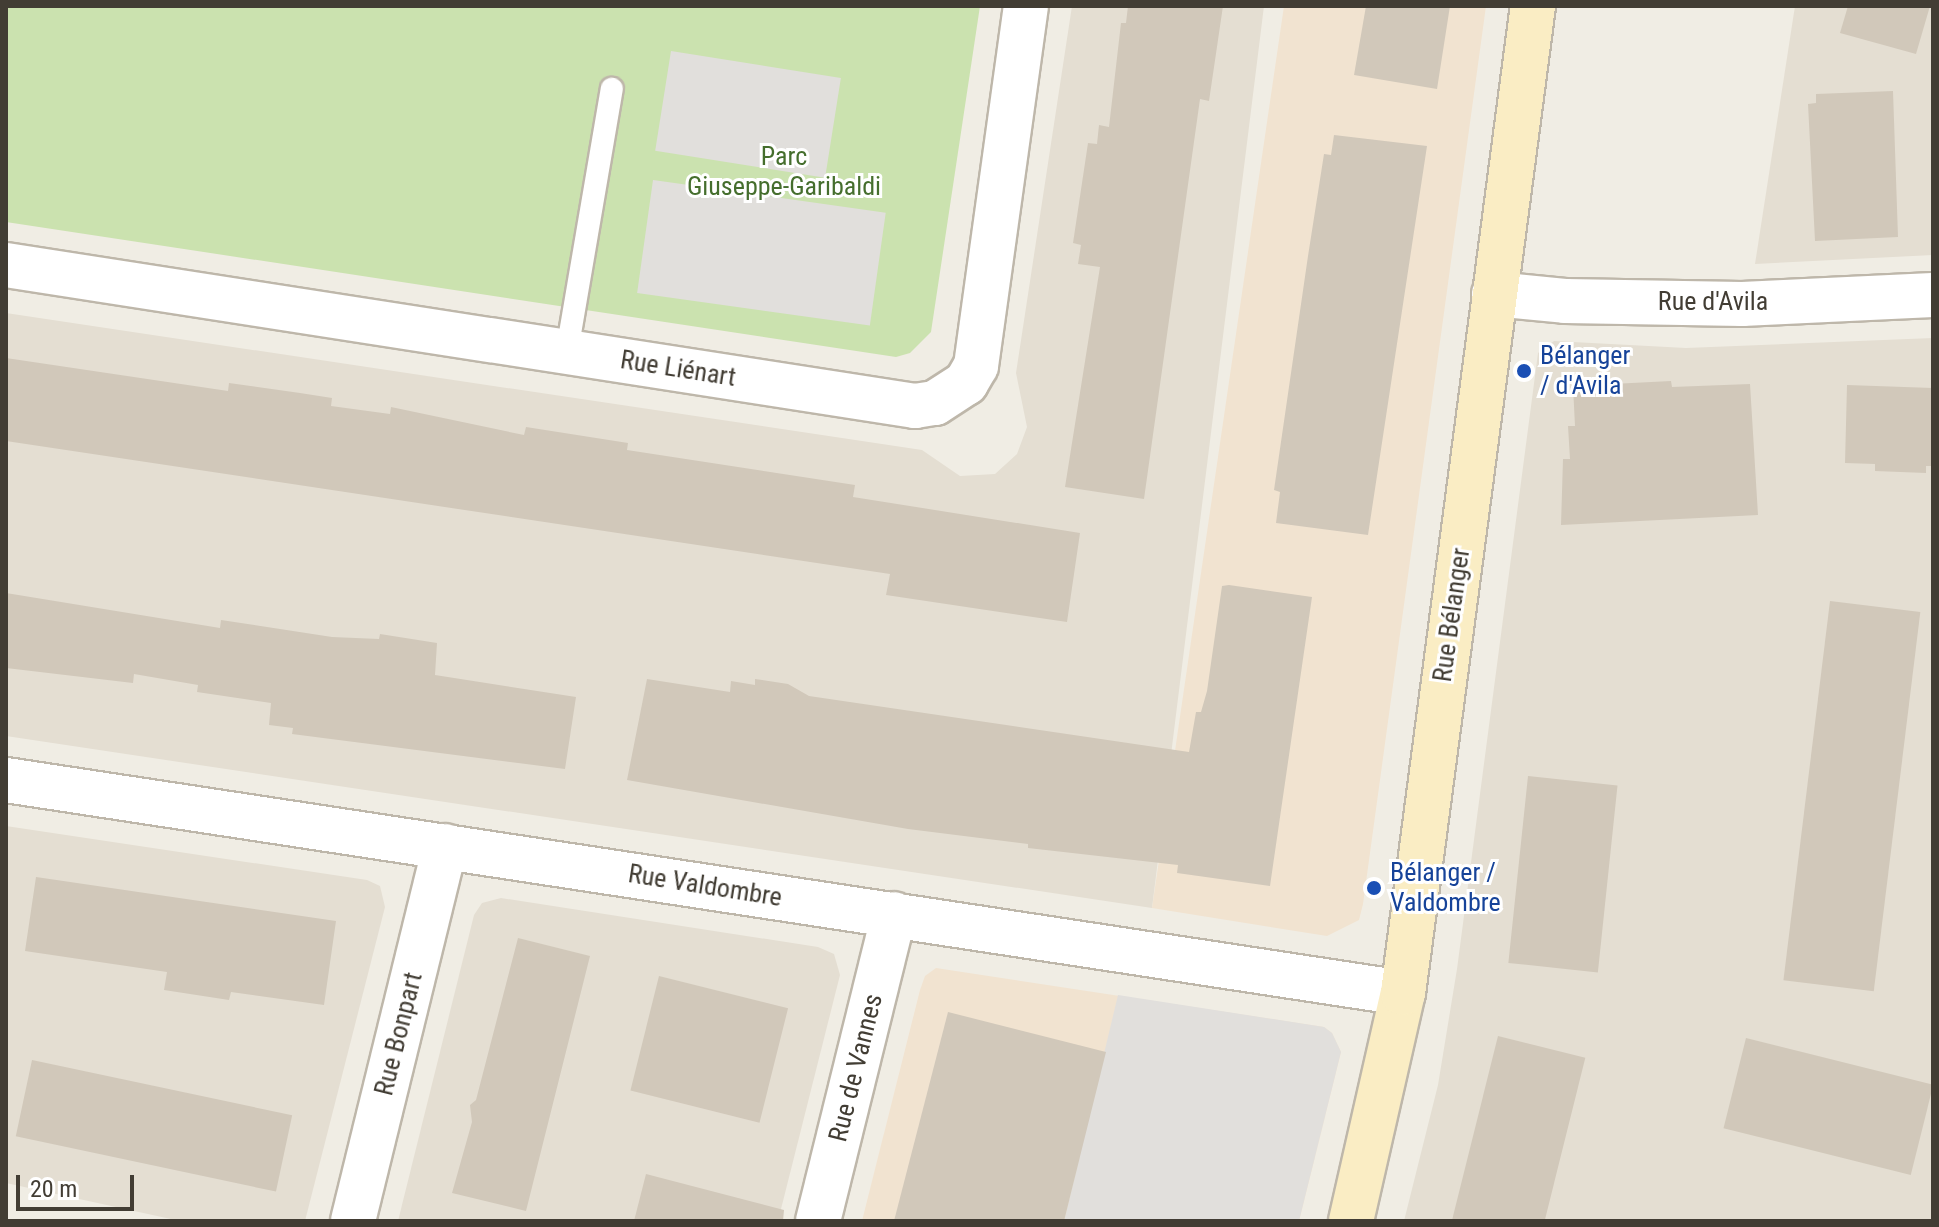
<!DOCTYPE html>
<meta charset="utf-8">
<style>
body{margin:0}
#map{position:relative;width:1939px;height:1227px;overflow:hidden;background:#f0ede4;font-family:"Roboto Condensed",sans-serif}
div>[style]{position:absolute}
.residential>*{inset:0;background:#e4ded2}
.commercial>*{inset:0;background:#f1e3d0}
.green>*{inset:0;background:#cbe2af}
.parking>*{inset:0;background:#e1dfdc;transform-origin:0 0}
.building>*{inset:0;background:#d1c8ba;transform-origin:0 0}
.roads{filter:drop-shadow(2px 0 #beb7aa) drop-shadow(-2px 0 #beb7aa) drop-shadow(0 2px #beb7aa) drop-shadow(0 -2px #beb7aa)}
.lane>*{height:22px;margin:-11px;padding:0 11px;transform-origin:11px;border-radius:11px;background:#fff}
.street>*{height:44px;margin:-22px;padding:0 22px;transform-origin:22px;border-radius:22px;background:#fff}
.secondary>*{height:44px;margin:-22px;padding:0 22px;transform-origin:22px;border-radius:22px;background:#faedc4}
.dots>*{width:22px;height:22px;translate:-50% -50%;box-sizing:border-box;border:4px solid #fff;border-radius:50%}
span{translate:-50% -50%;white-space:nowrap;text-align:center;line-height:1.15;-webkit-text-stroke:6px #fff;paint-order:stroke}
.park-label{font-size:26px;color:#456e2d}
.street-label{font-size:26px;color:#423d34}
.transit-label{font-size:26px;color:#164399}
.left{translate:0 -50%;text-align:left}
.frame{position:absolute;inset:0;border:8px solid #423d34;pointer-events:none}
.scale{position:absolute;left:16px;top:1175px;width:118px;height:36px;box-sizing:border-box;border:4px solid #423d34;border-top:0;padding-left:10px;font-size:24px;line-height:28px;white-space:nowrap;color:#423d34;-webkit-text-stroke:6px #fff;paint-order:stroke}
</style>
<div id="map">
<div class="residential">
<i style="clip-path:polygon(1072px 6px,1264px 6px,1152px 908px,6px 736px,6px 313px,922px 450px,960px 476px,995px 474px,1017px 454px,1027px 427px,1016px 373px)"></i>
<i style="clip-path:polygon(1795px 6px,1933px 6px,1933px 255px,1755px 264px)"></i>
<i style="clip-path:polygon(1933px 338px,1933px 1221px,1404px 1221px,1438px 1085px,1457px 969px,1538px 353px,1554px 341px,1686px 348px)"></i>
<i style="clip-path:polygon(6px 826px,367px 880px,380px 886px,385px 907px,305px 1221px,180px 1221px,6px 1183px)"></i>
<i style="clip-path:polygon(501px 898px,818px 947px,834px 954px,840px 975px,778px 1221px,398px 1221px,474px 915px,482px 903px)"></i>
</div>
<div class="commercial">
<i style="clip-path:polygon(1284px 6px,1486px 6px,1363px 904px,1359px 920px,1327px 936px,1152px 908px)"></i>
<i style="clip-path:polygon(936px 968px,1324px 1027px,1332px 1033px,1341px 1052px,1299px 1221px,862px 1221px,920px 990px,925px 976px)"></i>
</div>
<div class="green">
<i style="clip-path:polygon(6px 6px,980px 6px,931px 332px,910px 353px,896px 357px,6px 222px)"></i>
</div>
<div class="parking">
<i style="left:671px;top:51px;width:172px;height:101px;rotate:9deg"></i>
<i style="left:653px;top:180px;width:235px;height:114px;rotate:8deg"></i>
<i style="clip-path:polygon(1118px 995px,1324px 1027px,1332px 1033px,1341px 1052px,1299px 1221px,1064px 1221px)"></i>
</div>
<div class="building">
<i style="clip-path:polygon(1128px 6px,1223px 6px,1209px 101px,1200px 99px,1144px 499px,1065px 487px,1100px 267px,1078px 264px,1081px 245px,1073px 243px,1088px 143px,1097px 144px,1099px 125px,1109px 127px,1121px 23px,1126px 23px)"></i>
<i style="clip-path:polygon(1366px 6px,1450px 6px,1437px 89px,1354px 75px)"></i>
<i style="clip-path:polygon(1848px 6px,1930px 6px,1916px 54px,1840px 33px)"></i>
<i style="clip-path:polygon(1893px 91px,1898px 237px,1815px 241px,1808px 104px,1816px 103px,1816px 94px)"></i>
<i style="clip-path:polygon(1334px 135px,1427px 146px,1368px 535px,1276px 523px,1280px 492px,1274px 490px,1308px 256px,1324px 154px,1331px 155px)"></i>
<i style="clip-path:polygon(6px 358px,228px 391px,229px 383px,300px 393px,332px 398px,331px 406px,390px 414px,391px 407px,524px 435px,526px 427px,628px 443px,627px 450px,855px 485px,853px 497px,1080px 533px,1067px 622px,886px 595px,890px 574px,6px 441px)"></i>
<i style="clip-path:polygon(1671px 381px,1672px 387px,1750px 384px,1758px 515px,1561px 525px,1563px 459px,1570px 459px,1568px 426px,1575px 426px,1573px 386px)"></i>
<i style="clip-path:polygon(1847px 385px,1933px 388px,1933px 466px,1926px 466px,1926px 473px,1875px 471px,1875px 464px,1845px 463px)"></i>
<i style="clip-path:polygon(1229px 585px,1312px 597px,1270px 886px,1177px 873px,1178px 865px,1028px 848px,1028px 844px,908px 829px,627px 780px,647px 679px,730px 692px,731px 681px,755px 685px,755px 679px,788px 684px,809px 696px,1189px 752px,1196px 712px,1201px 712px,1207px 691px,1222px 586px)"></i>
<i style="clip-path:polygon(6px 593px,220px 628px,221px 620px,332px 637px,379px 639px,380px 634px,437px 643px,435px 675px,576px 697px,565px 769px,292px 734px,293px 728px,269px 725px,271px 703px,197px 692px,198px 685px,134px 674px,133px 683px,6px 668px)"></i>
<i style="left:1830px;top:601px;width:91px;height:382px;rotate:7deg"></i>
<i style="left:1528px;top:776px;width:90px;height:188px;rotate:6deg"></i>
<i style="clip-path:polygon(36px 877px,336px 921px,324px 1005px,231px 992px,229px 1000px,164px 990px,167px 972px,25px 951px)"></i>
<i style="clip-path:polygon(518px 938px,590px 956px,526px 1211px,452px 1193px,472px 1122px,470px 1105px,476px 1100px)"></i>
<i style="left:659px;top:976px;width:133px;height:118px;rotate:14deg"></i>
<i style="clip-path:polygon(948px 1012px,1106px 1052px,1064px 1221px,894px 1221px)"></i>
<i style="left:1498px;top:1036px;width:90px;height:191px;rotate:14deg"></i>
<i style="left:1746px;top:1038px;width:193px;height:93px;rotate:14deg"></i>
<i style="left:32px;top:1060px;width:266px;height:78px;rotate:12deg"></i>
<i style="clip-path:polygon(646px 1174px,784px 1210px,783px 1221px,634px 1221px)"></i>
</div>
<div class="roads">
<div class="lane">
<i style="left:567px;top:351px;width:266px;rotate:-80.3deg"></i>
</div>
<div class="street">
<i style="left:6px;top:265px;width:920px;rotate:8.82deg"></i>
<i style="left:915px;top:406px;width:20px;rotate:-9deg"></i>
<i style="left:935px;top:403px;width:37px;rotate:-33deg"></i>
<i style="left:966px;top:383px;width:20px;rotate:-60deg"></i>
<i style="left:976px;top:366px;width:363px;rotate:-82.1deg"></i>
<i style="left:1494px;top:294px;width:71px;rotate:5.6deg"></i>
<i style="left:1565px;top:301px;width:177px;rotate:1deg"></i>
<i style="left:1742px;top:304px;width:191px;rotate:-2.7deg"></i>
<i style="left:6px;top:780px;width:1413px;rotate:8.67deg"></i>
<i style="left:353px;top:1221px;width:386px;rotate:-76.2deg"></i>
<i style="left:818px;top:1221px;width:316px;rotate:-76.1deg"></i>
</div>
<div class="secondary">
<i style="left:1351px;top:1221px;width:234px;rotate:-77.2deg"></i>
<i style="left:1403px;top:993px;width:996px;rotate:-82.5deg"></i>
</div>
</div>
<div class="dots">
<i style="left:1524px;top:371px;background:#1a4fb4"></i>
<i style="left:1374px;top:888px;background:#1a4fb4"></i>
</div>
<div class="park-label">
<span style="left:784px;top:172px">Parc<br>Giuseppe-Garibaldi</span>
</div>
<div class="street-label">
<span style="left:1713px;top:302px">Rue d'Avila</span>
<span style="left:678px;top:369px;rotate:9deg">Rue Liénart</span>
<span style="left:1452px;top:615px;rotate:-82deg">Rue Bélanger</span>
<span style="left:705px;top:886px;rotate:9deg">Rue Valdombre</span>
<span style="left:399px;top:1034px;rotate:-76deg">Rue Bonpart</span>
<span style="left:856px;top:1068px;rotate:-76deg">Rue de Vannes</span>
</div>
<div class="transit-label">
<span class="left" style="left:1540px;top:371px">Bélanger<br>/ d'Avila</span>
<span class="left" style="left:1390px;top:888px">Bélanger /<br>Valdombre</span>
</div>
<div class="frame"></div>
<div class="scale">20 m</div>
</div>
